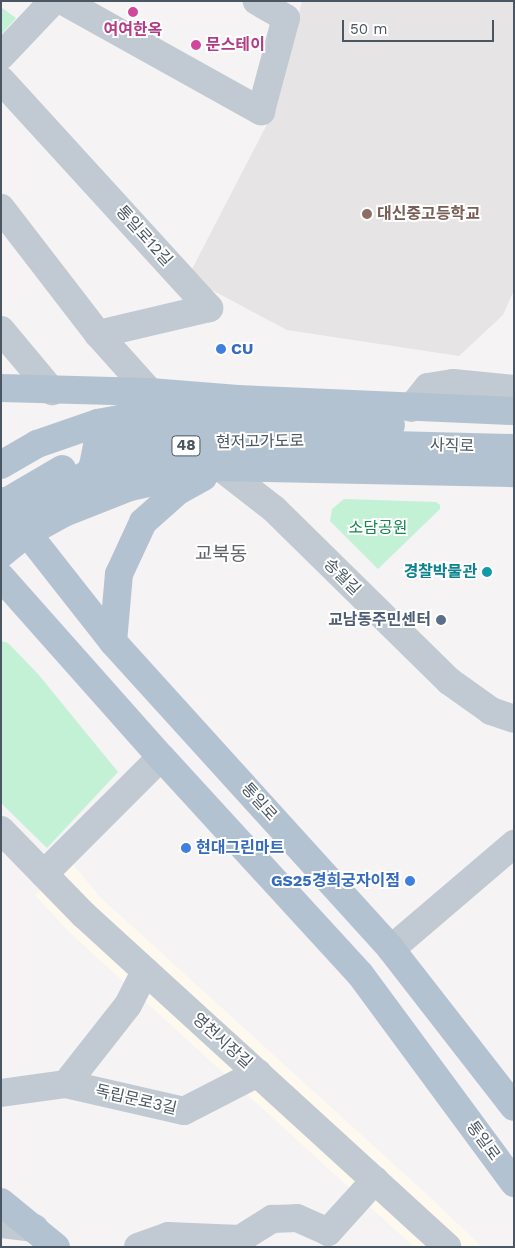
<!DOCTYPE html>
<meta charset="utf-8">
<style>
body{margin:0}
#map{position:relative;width:515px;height:1248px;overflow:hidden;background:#f5f3f3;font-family:"Work Sans","Noto Sans KR",sans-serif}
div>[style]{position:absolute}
.commercial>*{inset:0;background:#fdf9ef}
.education>*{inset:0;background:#e6e4e5}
.green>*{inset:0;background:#c3f1d5}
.minor>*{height:28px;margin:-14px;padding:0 14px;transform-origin:14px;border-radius:14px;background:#c1cad2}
.major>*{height:28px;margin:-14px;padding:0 14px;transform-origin:14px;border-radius:14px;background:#b3c2d1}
.major-bridge>*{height:28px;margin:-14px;padding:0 14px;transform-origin:14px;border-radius:14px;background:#b3c2d1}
.dots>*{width:14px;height:14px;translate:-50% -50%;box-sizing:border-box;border:2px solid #fff;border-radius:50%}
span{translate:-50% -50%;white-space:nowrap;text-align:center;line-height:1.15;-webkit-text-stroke:4px #fff;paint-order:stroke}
.shield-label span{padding:1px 4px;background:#fff;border:1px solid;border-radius:4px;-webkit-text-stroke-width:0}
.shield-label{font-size:15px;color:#4a5661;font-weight:700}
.hotel-label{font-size:16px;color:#b23c85;font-weight:700}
.left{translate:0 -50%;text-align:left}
.education-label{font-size:16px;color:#785e54;font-weight:700}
.street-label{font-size:16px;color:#4a5661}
.shop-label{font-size:16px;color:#366cbe;font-weight:700}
.right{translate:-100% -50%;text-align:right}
.park-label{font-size:16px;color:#17864f}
.culture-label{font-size:16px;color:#0d838f;font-weight:700}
.service-label{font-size:16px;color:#4e5e75;font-weight:700}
.quarter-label{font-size:19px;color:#5f6368}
.frame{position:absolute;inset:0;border:2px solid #4a5661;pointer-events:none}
.scale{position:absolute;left:342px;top:20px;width:152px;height:22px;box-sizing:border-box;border:2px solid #4a5661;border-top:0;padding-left:6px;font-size:15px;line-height:18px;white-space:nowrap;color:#4a5661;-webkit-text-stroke:4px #fff;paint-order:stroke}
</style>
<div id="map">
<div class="commercial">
<i style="clip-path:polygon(72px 863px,101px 898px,433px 1200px,482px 1247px,414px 1247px,68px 931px,35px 895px)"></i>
</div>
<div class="education">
<i style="clip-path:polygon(302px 1px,514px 1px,514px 290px,503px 315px,459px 356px,287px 330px,210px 289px,190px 273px,276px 107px)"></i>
</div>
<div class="green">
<i style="clip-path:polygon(1px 7px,16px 18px,1px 35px)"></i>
<i style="clip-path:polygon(344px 499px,436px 502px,440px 505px,440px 509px,378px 569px,330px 521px,332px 509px)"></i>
<i style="clip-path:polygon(1px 641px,8px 643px,38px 674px,118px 772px,47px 848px,1px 803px)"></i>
</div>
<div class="minor">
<i style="left:63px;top:1px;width:227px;rotate:29.1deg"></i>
<i style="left:261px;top:111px;width:96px;rotate:-75deg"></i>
<i style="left:286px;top:18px;width:34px;rotate:-150deg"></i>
<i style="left:1px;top:56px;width:76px;rotate:-46.6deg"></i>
<i style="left:1px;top:80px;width:309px;rotate:47.6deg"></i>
<i style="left:209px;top:308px;width:114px;rotate:166.8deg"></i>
<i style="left:1px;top:208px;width:159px;rotate:52.4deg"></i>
<i style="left:98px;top:334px;width:78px;rotate:48.1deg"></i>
<i style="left:1px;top:330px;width:80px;rotate:50.1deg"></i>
<i style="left:411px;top:408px;width:27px;rotate:-51deg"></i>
<i style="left:428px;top:387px;width:25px;rotate:-9deg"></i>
<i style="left:453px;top:383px;width:61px;rotate:5.6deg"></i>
<i style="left:220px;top:467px;width:68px;rotate:37.9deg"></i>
<i style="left:274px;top:509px;width:245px;rotate:44.5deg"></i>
<i style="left:449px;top:681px;width:52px;rotate:35.5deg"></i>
<i style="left:491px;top:711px;width:24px;rotate:19deg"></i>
<i style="left:1px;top:830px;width:119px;rotate:45.7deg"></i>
<i style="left:84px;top:915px;width:492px;rotate:42.4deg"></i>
<i style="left:44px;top:874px;width:165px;rotate:-45deg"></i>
<i style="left:391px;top:949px;width:162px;rotate:-40.5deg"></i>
<i style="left:66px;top:1084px;width:100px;rotate:-51.9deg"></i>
<i style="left:128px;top:1005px;width:38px;rotate:-63deg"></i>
<i style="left:1px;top:1093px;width:66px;rotate:-7.9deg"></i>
<i style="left:66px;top:1084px;width:121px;rotate:12.9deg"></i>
<i style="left:184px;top:1111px;width:83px;rotate:-27.2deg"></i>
<i style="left:1px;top:1224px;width:34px;rotate:7deg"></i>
<i style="left:138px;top:1247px;width:32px;rotate:-20deg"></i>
<i style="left:168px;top:1236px;width:72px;rotate:2.4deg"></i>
<i style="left:240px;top:1239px;width:38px;rotate:-32deg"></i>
<i style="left:272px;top:1219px;width:25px;rotate:-2deg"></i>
<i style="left:297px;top:1218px;width:34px;rotate:24deg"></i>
<i style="left:328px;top:1232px;width:70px;rotate:-47.9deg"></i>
</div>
<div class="major">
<i style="left:1px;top:388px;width:149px;rotate:1.5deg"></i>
<i style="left:150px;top:392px;width:88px;rotate:4.5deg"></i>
<i style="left:238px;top:399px;width:276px;rotate:2.5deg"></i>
<i style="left:391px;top:445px;width:123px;rotate:1.4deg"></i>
<i style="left:1px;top:465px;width:42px;rotate:-30.3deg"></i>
<i style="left:37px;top:444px;width:65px;rotate:-19deg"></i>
<i style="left:98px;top:423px;width:91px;rotate:-10.8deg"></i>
<i style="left:114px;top:487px;width:30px;rotate:-135deg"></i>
<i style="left:93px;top:466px;width:20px;rotate:-79deg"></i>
<i style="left:97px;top:446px;width:18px;rotate:-61deg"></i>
<i style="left:106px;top:430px;width:21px;rotate:-35deg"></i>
<i style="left:2px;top:501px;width:179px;rotate:51.8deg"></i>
<i style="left:113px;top:642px;width:414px;rotate:47.8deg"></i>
<i style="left:391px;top:949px;width:200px;rotate:52.1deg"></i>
<i style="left:1px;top:554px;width:32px;rotate:-39deg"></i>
<i style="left:26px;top:534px;width:43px;rotate:-28.9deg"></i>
<i style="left:64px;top:513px;width:71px;rotate:-21.5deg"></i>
<i style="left:130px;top:487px;width:92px;rotate:-12.5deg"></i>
<i style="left:220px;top:467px;width:294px;rotate:1.2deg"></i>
<i style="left:1px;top:577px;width:241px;rotate:48.4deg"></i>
<i style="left:161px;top:757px;width:294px;rotate:47.5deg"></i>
<i style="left:360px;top:974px;width:260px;rotate:53.6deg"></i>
<i style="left:113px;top:642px;width:68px;rotate:-85deg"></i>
<i style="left:119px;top:574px;width:57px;rotate:-65.2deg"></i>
<i style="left:143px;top:522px;width:47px;rotate:-41.5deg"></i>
<i style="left:178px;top:491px;width:29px;rotate:-29deg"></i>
<i style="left:1px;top:1202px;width:71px;rotate:39.3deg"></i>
</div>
<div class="major-bridge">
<i style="left:116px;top:447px;width:64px;rotate:-18.2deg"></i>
<i style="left:177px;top:427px;width:40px;rotate:-7.1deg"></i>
<i style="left:217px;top:422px;width:124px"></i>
<i style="left:341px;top:422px;width:50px;rotate:3.4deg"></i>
<i style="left:1px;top:505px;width:71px;rotate:-30.5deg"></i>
<i style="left:1px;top:530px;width:68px;rotate:-34.9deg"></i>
<i style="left:57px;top:491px;width:38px;rotate:-29deg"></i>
<i style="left:90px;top:473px;width:105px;rotate:-15.5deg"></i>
<i style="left:191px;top:445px;width:69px;rotate:-4.1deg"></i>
<i style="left:260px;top:440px;width:131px;rotate:2.2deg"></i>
</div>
<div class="dots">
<i style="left:133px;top:12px;background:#d1479c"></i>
<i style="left:196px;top:45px;background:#d1479c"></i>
<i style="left:367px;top:214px;background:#8d6e63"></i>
<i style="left:221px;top:349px;background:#3f7fe0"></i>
<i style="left:487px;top:572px;background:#0f9aa8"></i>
<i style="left:441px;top:620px;background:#5c6f8a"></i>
<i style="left:186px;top:848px;background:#3f7fe0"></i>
<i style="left:410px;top:881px;background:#3f7fe0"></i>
</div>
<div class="shield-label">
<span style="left:186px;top:446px">48</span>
</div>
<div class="hotel-label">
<span style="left:133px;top:30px">여여한옥</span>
<span class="left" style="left:206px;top:45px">문스테이</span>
</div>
<div class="education-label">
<span class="left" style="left:377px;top:214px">대신중고등학교</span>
</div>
<div class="street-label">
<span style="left:144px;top:236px;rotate:48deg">통일로12길</span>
<span style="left:260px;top:442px;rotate:-1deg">현저고가도로</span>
<span style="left:452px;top:446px;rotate:2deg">사직로</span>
<span style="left:342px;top:577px;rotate:45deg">송월길</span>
<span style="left:259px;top:802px;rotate:48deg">통일로</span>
<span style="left:222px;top:1041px;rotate:42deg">영천시장길</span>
<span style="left:136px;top:1100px;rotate:13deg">독립문로3길</span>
<span style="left:483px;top:1141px;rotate:54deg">통일로</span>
</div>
<div class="shop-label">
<span class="left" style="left:231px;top:349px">CU</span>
<span class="left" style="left:196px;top:848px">현대그린마트</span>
<span class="right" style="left:400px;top:881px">GS25경희궁자이점</span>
</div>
<div class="park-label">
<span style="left:378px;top:528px">소담공원</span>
</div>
<div class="culture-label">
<span class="right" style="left:477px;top:572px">경찰박물관</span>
</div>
<div class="service-label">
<span class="right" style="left:431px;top:620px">교남동주민센터</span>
</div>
<div class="quarter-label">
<span style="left:221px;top:554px">교북동</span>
</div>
<div class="frame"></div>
<div class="scale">50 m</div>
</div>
